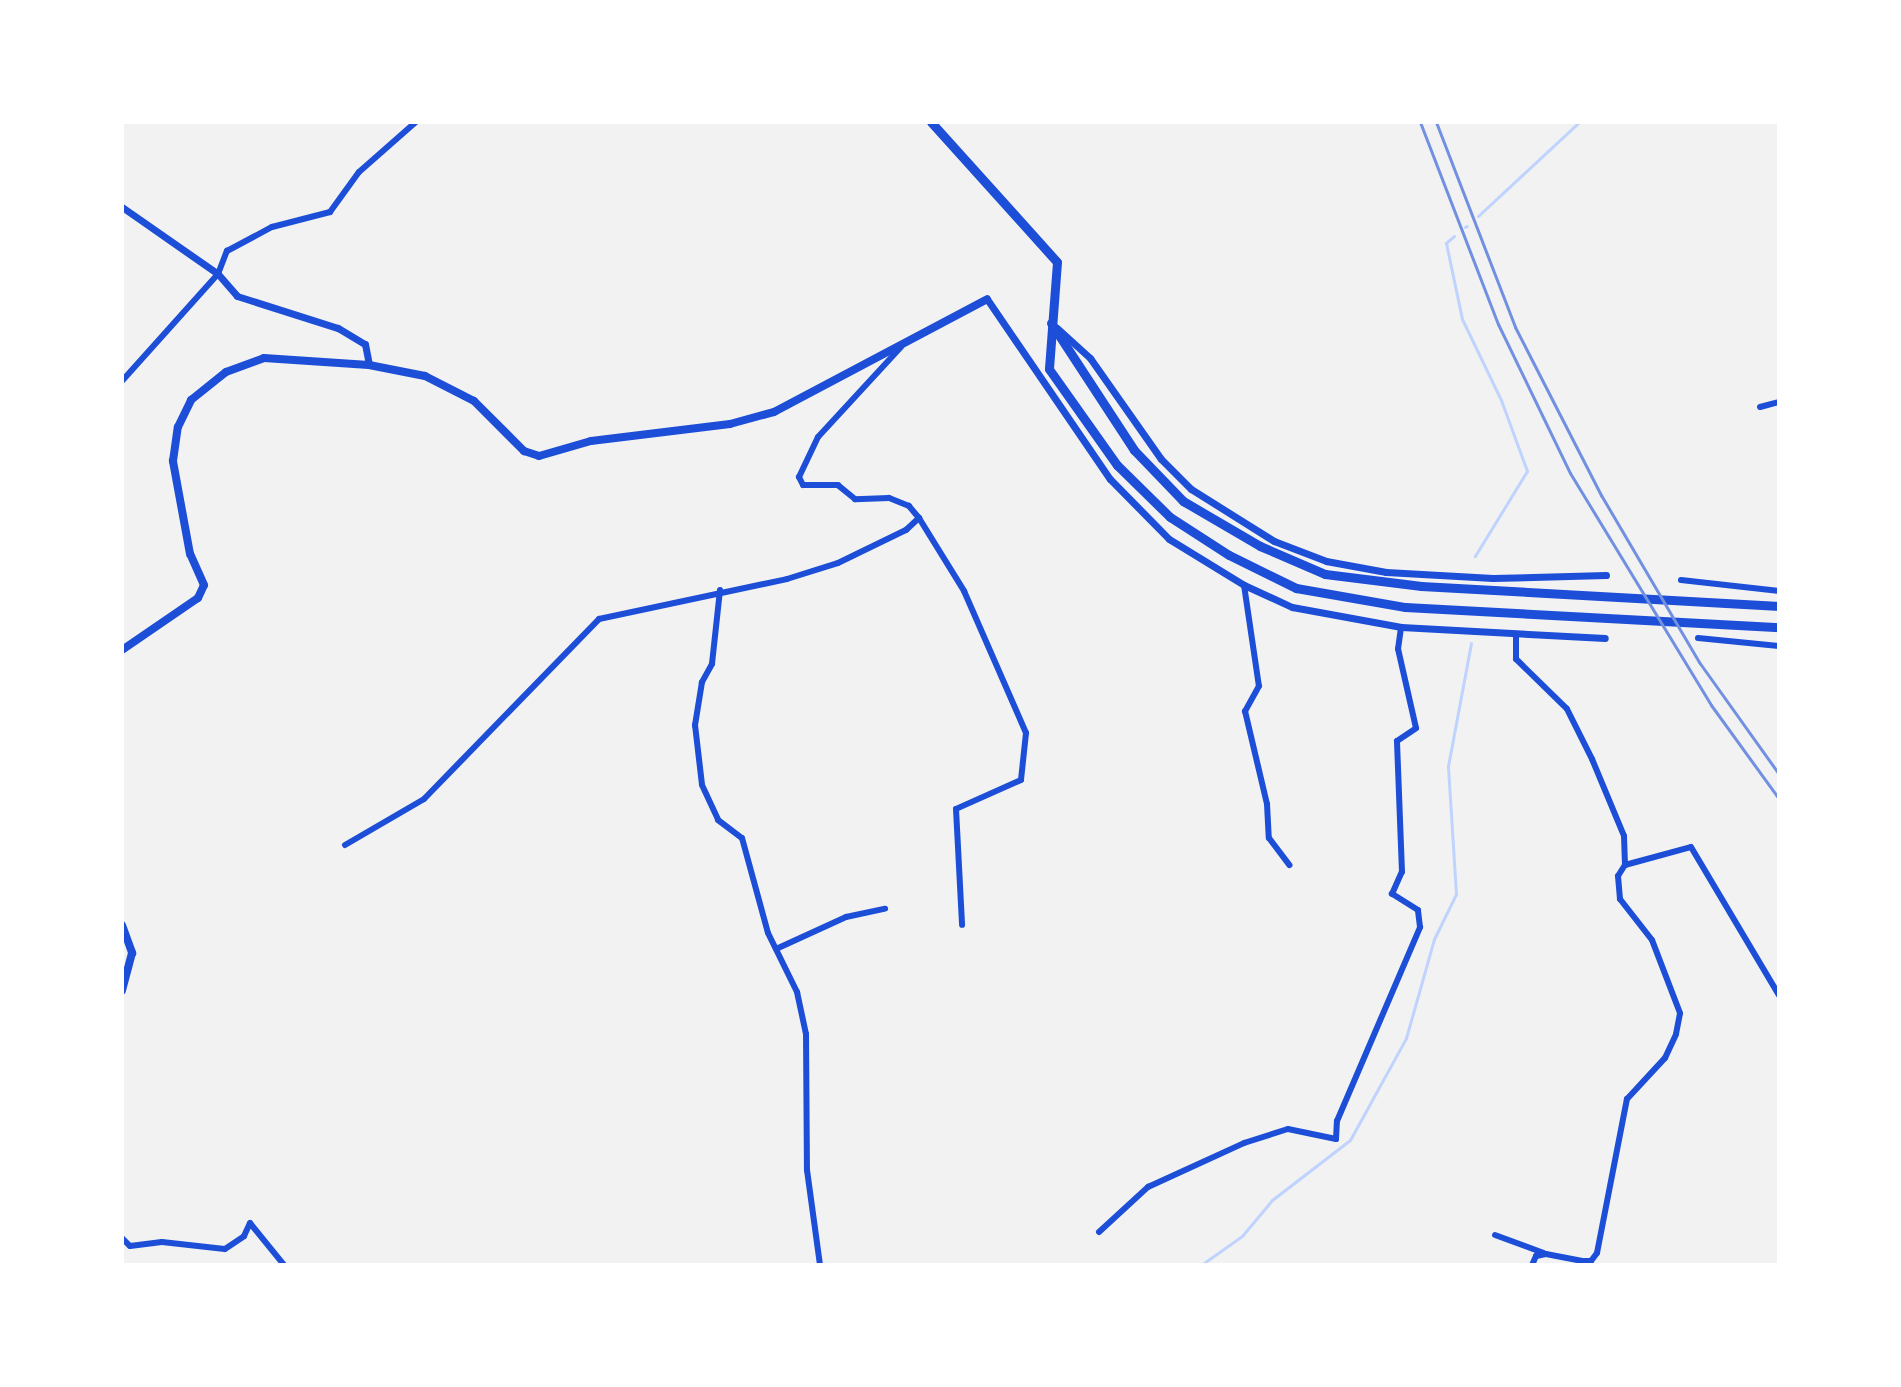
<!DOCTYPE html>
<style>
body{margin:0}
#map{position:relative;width:1901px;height:1387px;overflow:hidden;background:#f2f2f2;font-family:"Exo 2",sans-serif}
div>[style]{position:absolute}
.stream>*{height:3px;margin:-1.5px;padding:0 1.5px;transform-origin:1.5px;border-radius:1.5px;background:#bfd3fe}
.minor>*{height:6px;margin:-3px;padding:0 3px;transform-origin:3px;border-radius:3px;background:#1d4ed8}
.tertiary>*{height:7px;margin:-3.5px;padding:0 3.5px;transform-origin:3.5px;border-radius:3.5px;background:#1d4ed8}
.secondary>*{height:8px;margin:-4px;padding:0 4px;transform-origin:4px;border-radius:4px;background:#1d4ed8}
.trunk>*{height:9px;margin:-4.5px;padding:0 4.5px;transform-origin:4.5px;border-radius:4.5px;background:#1d4ed8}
.rail>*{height:3px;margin:-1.5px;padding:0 1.5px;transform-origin:1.5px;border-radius:1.5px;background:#7290e2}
span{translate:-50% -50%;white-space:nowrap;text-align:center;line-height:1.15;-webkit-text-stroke:6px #fff;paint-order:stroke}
.frame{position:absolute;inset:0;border:124px solid #fff;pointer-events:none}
</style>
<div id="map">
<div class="stream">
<i style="left:1478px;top:216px;width:138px;rotate:-42.9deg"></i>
<i style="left:1465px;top:227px;width:2px;rotate:-27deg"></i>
<i style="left:1454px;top:236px;width:11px;rotate:139deg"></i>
<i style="left:1446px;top:243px;width:78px;rotate:78.1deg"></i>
<i style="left:1462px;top:319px;width:90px;rotate:64.3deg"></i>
<i style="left:1501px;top:400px;width:76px;rotate:69.9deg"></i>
<i style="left:1527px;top:471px;width:100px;rotate:121.5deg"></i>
<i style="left:1201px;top:1265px;width:50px;rotate:-35.3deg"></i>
<i style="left:1242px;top:1236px;width:47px;rotate:-50.2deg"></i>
<i style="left:1272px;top:1200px;width:98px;rotate:-37.6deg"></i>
<i style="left:1350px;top:1140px;width:116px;rotate:-61.2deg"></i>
<i style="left:1406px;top:1038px;width:103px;rotate:-74.2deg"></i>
<i style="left:1434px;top:939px;width:50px;rotate:-63.9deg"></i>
<i style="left:1456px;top:894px;width:128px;rotate:-93.6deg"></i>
<i style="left:1448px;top:766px;width:125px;rotate:-79.4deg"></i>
</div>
<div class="minor">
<i style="left:122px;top:381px;width:144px;rotate:-48.1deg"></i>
<i style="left:218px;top:274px;width:25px;rotate:-69deg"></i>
<i style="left:227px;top:251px;width:51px;rotate:-28.1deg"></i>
<i style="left:272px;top:227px;width:60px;rotate:-14.5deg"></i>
<i style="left:330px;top:212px;width:49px;rotate:-54.1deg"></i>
<i style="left:359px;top:172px;width:76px;rotate:-41.3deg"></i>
<i style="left:1760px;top:407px;width:20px;rotate:-15deg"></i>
<i style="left:919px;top:518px;width:86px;rotate:58.3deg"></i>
<i style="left:964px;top:591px;width:155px;rotate:66.4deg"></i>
<i style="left:1026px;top:733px;width:47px;rotate:96.1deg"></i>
<i style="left:1021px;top:780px;width:71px;rotate:156deg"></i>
<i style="left:956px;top:809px;width:116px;rotate:87deg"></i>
<i style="left:1681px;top:580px;width:99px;rotate:6.4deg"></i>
<i style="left:1244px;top:585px;width:102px;rotate:81.6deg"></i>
<i style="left:1259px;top:686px;width:29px;rotate:119deg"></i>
<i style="left:1245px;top:711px;width:96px;rotate:76.7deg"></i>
<i style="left:1267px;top:804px;width:34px;rotate:87deg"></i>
<i style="left:1269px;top:838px;width:34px;rotate:53deg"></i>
<i style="left:720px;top:590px;width:74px;rotate:96.2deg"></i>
<i style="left:712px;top:664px;width:21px;rotate:119deg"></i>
<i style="left:702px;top:682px;width:44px;rotate:99.2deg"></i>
<i style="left:695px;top:725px;width:60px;rotate:83.3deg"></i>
<i style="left:702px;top:785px;width:38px;rotate:65deg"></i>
<i style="left:718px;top:820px;width:30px;rotate:37deg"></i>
<i style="left:742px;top:838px;width:98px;rotate:74.7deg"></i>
<i style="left:768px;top:933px;width:66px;rotate:63.8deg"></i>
<i style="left:797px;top:992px;width:43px;rotate:77.9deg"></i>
<i style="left:806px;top:1034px;width:136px;rotate:89.6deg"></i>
<i style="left:807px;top:1170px;width:96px;rotate:82.2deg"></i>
<i style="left:1516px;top:634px;width:25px;rotate:90deg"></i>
<i style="left:1516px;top:659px;width:71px;rotate:44.4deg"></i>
<i style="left:1567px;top:709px;width:56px;rotate:63.4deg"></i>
<i style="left:1592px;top:759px;width:83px;rotate:67.4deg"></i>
<i style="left:1624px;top:836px;width:29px;rotate:88deg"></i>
<i style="left:1698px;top:638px;width:81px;rotate:5.6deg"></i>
<i style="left:345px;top:845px;width:91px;rotate:-30.2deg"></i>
<i style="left:424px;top:799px;width:251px;rotate:-45.8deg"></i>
<i style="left:599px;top:619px;width:192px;rotate:-12deg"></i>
<i style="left:787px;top:579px;width:53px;rotate:-17.4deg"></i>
<i style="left:838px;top:563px;width:76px;rotate:-25.9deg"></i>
<i style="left:906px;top:530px;width:18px;rotate:-43deg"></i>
<i style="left:919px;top:518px;width:16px;rotate:-130deg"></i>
<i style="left:909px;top:506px;width:22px;rotate:-158deg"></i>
<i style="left:889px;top:498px;width:34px;rotate:178deg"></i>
<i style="left:855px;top:499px;width:22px;rotate:-141deg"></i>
<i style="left:838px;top:485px;width:35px;rotate:180deg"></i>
<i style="left:803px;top:485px;width:9px;rotate:-117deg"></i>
<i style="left:799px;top:477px;width:44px;rotate:-64.6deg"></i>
<i style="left:818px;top:437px;width:122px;rotate:-47.3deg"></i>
<i style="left:776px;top:949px;width:77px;rotate:-24.6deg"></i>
<i style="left:846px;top:917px;width:40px;rotate:-12deg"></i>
<i style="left:1099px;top:1232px;width:67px;rotate:-42.6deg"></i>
<i style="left:1148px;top:1187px;width:106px;rotate:-24.6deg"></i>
<i style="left:1244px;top:1143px;width:46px;rotate:-17.7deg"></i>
<i style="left:1288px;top:1129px;width:49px;rotate:11.8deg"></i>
<i style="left:1336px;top:1139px;width:18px;rotate:-87deg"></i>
<i style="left:1337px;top:1121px;width:211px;rotate:-66.8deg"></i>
<i style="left:1420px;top:927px;width:17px;rotate:-97deg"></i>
<i style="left:1418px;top:910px;width:31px;rotate:-148deg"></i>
<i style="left:1392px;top:894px;width:24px;rotate:-66deg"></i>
<i style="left:1402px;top:872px;width:131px;rotate:-92.2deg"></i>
<i style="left:1397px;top:741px;width:23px;rotate:-34deg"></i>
<i style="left:1416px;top:728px;width:81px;rotate:-102.8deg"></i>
<i style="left:1398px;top:649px;width:22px;rotate:-82deg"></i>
<i style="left:1495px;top:1235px;width:52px;rotate:20.2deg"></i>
<i style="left:122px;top:1238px;width:11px;rotate:45deg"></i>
<i style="left:130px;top:1246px;width:32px;rotate:-7deg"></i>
<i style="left:162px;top:1242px;width:63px;rotate:6.3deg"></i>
<i style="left:225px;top:1249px;width:23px;rotate:-34deg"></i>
<i style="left:244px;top:1236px;width:14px;rotate:-65deg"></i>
<i style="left:250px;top:1223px;width:54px;rotate:51deg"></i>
<i style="left:1532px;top:1265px;width:10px;rotate:-66deg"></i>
<i style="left:1536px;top:1256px;width:10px;rotate:-11deg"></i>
<i style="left:1546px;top:1254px;width:37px;rotate:11deg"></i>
<i style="left:1582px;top:1261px;width:9px"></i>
<i style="left:1591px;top:1261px;width:10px;rotate:-53deg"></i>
<i style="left:1597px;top:1253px;width:157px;rotate:-79deg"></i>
<i style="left:1627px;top:1099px;width:56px;rotate:-47.2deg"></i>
<i style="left:1665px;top:1058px;width:26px;rotate:-65deg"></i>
<i style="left:1676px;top:1034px;width:21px;rotate:-79deg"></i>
<i style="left:1680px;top:1013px;width:78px;rotate:-111deg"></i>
<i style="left:1652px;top:940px;width:52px;rotate:-128deg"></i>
<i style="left:1620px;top:899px;width:23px;rotate:-95deg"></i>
<i style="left:1618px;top:876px;width:13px;rotate:-58deg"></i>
<i style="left:1625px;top:865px;width:68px;rotate:-15.3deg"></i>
<i style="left:1691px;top:847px;width:172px;rotate:59.3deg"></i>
</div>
<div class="tertiary">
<i style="left:122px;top:207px;width:117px;rotate:34.9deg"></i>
<i style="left:218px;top:274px;width:29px;rotate:49deg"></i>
<i style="left:237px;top:296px;width:106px;rotate:17.6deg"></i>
<i style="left:338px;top:328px;width:31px;rotate:31deg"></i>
<i style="left:365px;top:344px;width:21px;rotate:79deg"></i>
<i style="left:987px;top:299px;width:218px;rotate:55.7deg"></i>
<i style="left:1110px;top:479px;width:84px;rotate:45.5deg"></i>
<i style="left:1169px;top:539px;width:88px;rotate:31.5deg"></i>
<i style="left:1244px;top:585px;width:53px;rotate:24.6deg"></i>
<i style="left:1292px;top:607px;width:111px;rotate:10.4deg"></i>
<i style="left:1401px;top:627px;width:204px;rotate:3.1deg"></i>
<i style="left:1057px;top:328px;width:45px;rotate:42.3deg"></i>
<i style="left:1090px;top:358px;width:123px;rotate:54.9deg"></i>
<i style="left:1161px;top:459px;width:42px;rotate:45deg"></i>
<i style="left:1191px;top:489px;width:98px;rotate:32.1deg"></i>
<i style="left:1274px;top:541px;width:56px;rotate:21deg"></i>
<i style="left:1326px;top:561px;width:61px;rotate:10.4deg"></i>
<i style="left:1386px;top:572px;width:107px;rotate:3.2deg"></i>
<i style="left:1493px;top:578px;width:113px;rotate:-1.5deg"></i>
</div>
<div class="secondary">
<i style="left:122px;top:650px;width:92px;rotate:-34.4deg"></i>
<i style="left:198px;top:598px;width:14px;rotate:-65deg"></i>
<i style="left:204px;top:585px;width:34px;rotate:-114deg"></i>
<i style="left:190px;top:554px;width:95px;rotate:-100.4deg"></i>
<i style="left:173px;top:461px;width:34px;rotate:-82deg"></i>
<i style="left:178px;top:427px;width:30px;rotate:-64deg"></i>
<i style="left:191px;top:400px;width:45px;rotate:-38.7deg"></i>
<i style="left:226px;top:372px;width:40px;rotate:-20.2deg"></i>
<i style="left:264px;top:358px;width:105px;rotate:3.8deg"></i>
<i style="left:369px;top:365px;width:57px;rotate:11.1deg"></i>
<i style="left:425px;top:376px;width:55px;rotate:27deg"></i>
<i style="left:474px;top:401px;width:71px;rotate:45deg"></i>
<i style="left:524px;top:451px;width:16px;rotate:18deg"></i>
<i style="left:539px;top:456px;width:54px;rotate:-16.1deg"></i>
<i style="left:591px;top:441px;width:140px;rotate:-7deg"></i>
<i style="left:730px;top:424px;width:46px;rotate:-15.3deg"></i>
<i style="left:774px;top:412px;width:241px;rotate:-27.9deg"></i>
<i style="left:122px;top:925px;width:30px;rotate:70deg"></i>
<i style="left:132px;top:953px;width:39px;rotate:105deg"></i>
</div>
<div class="trunk">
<i style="left:931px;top:122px;width:188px;rotate:48deg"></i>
<i style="left:1057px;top:262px;width:107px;rotate:94.3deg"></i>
<i style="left:1049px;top:369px;width:118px;rotate:54.7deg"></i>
<i style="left:1117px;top:465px;width:74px;rotate:44.5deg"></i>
<i style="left:1170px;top:517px;width:70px;rotate:32.8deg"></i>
<i style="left:1229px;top:555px;width:75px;rotate:26.2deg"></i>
<i style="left:1296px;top:588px;width:111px;rotate:9.9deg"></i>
<i style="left:1405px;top:607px;width:375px;rotate:3.1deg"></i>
<i style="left:1051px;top:323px;width:152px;rotate:56.8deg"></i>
<i style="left:1134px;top:450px;width:71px;rotate:46.1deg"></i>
<i style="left:1183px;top:501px;width:89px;rotate:30.3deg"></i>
<i style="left:1260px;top:546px;width:71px;rotate:23.3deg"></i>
<i style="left:1325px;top:574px;width:97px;rotate:7.1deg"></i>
<i style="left:1421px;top:586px;width:359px;rotate:3.2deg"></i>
</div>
<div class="rail">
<i style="left:1420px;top:122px;width:217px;rotate:68.9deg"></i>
<i style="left:1498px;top:324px;width:165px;rotate:64.2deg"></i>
<i style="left:1570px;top:473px;width:271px;rotate:58.7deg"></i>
<i style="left:1711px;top:705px;width:116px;rotate:54.1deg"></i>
<i style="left:1436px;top:122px;width:220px;rotate:68.9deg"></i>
<i style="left:1515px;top:327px;width:189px;rotate:62.9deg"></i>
<i style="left:1601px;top:495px;width:194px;rotate:59.6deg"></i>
<i style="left:1699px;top:662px;width:138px;rotate:54.5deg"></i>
</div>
<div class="frame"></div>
</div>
